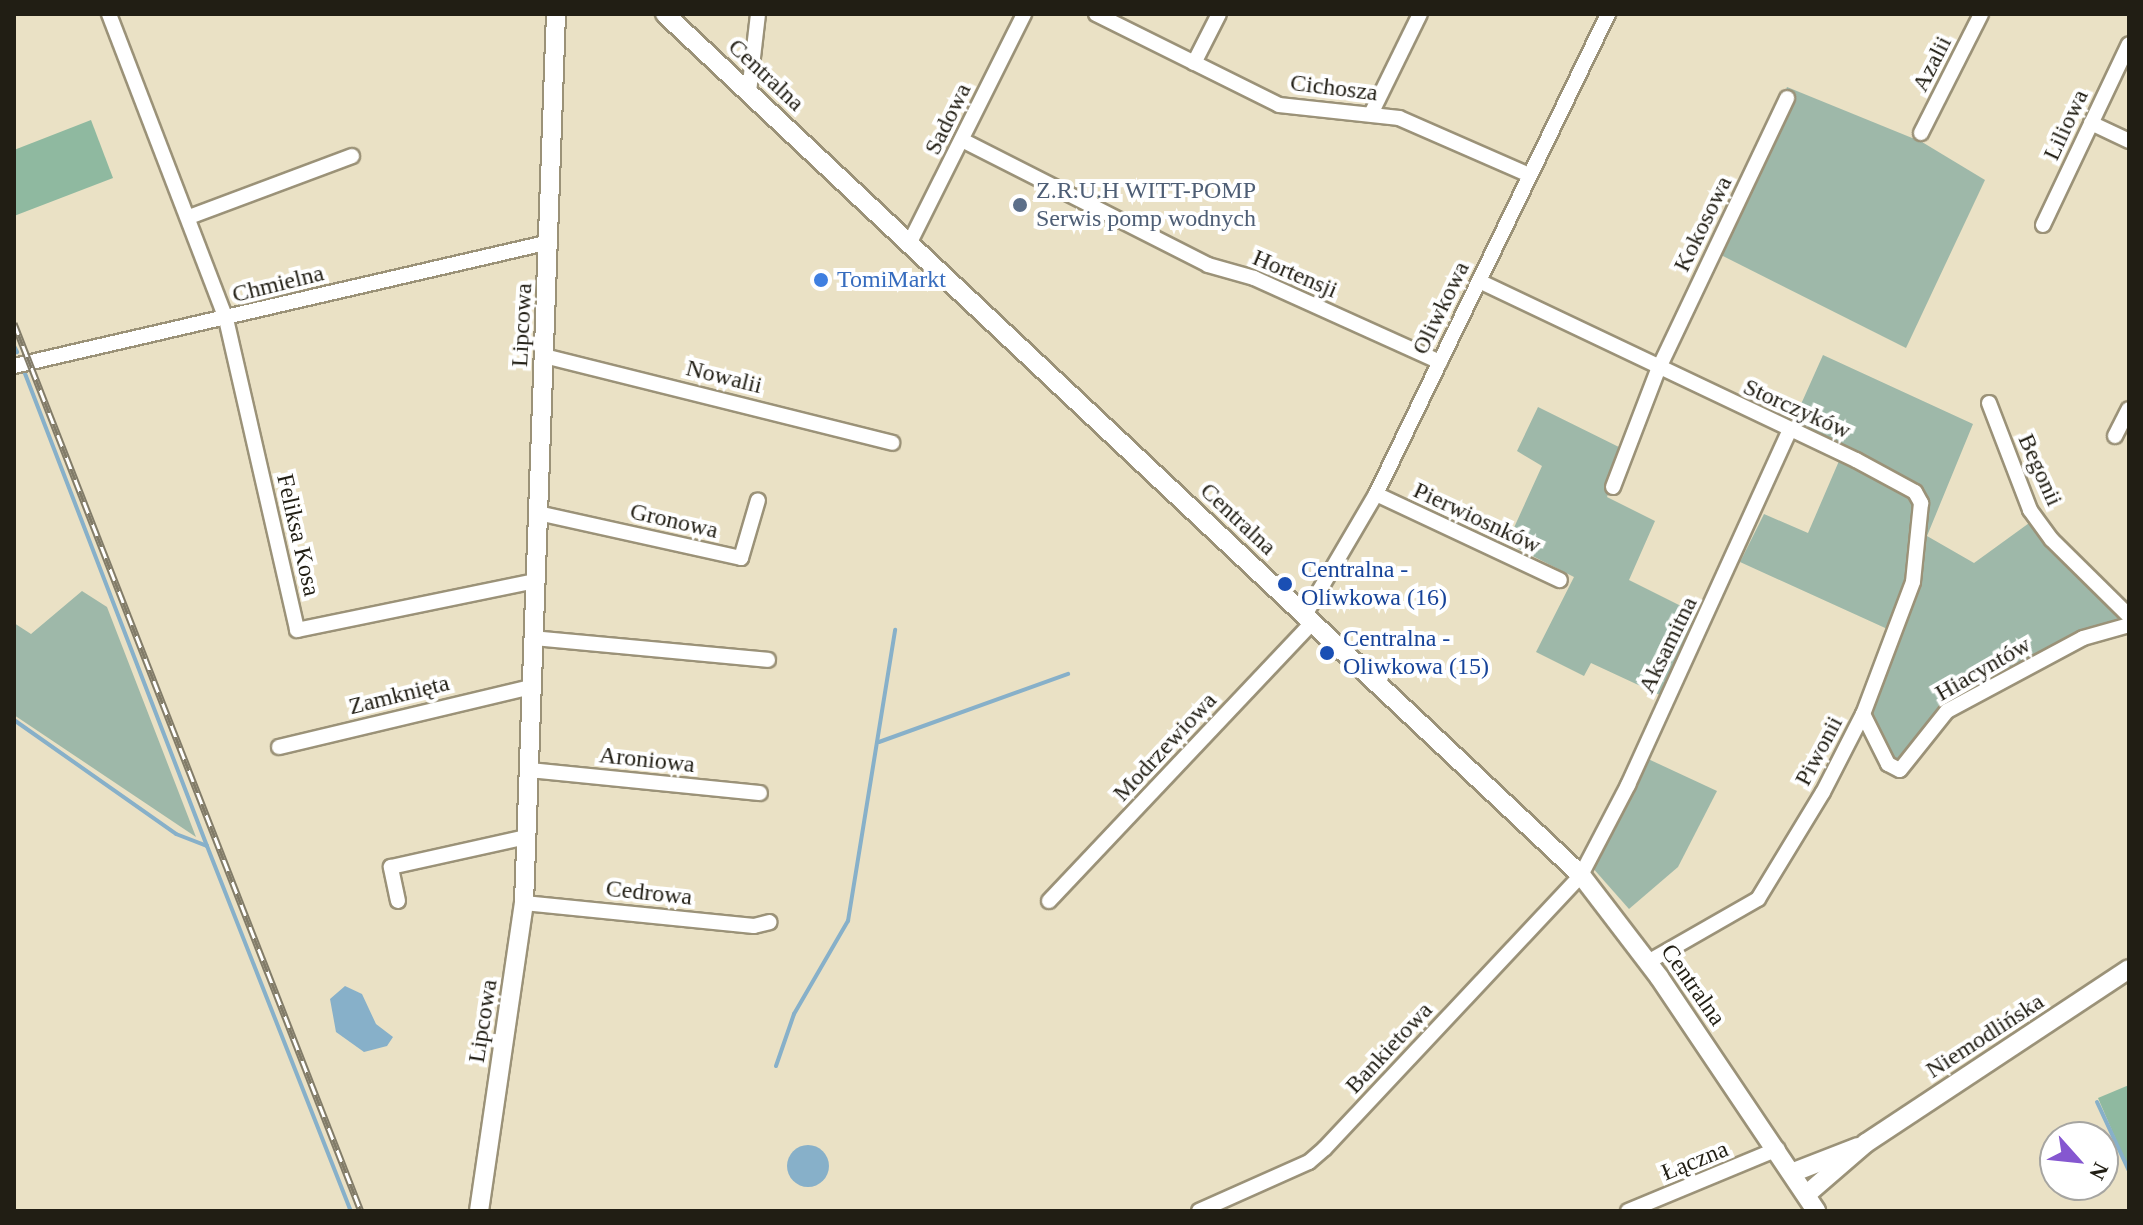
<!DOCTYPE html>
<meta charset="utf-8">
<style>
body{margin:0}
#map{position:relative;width:2143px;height:1225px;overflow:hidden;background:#eae1c5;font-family:"Times New Roman",serif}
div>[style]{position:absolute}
.green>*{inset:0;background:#9eb8a9}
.forest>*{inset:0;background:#8fb9a0}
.water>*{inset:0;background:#87b0c9}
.round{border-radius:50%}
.stream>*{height:4px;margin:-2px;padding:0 2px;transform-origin:2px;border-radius:2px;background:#87b0c9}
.roads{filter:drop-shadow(2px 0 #9b9278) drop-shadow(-2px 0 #9b9278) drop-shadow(0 2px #9b9278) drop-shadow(0 -2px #9b9278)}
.street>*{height:14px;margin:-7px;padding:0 7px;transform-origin:7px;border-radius:7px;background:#fff}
.secondary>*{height:18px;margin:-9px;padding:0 9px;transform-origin:9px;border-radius:9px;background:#fff}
.rail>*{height:7px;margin-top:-3.5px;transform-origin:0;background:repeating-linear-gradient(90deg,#fff 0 12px,#827c69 0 24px);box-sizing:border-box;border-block:2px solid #827c69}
.dots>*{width:22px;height:22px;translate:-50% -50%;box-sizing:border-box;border:4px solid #fff;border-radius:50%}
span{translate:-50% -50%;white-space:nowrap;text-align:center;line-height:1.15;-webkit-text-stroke:8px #fff;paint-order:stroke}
.street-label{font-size:24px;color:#211e14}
.service-label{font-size:24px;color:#4e5e75}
.left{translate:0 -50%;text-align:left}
.shop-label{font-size:24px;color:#366cbe}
.transit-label{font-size:24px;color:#164399}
.frame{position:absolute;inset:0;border:16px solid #211e14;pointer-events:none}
.north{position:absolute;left:2039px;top:1121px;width:80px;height:80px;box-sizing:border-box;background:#fff;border:2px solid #a6a5a1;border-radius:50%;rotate:117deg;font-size:22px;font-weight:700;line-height:32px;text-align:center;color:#211e14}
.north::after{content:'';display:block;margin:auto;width:28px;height:36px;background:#8557d0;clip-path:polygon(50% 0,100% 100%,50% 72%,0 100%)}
</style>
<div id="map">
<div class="green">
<i style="clip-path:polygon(1787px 87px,1922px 142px,1985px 180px,1906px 348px,1711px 250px)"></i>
<i style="clip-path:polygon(1823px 355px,1973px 424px,1927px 536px,1974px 563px,2036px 518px,2129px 625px,2082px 638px,1947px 711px,1900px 770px,1863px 714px,1894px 632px,1740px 562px,1764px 514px,1808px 533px,1842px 454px,1789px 431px)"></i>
<i style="clip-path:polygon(1538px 407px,1627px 451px,1607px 497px,1655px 521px,1629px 580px,1701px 616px,1662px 696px,1591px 663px,1584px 676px,1536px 652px,1574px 577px,1507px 543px,1542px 466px,1517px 451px)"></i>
<i style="clip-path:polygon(82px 591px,107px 607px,196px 837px,14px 715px,14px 623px,31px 634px)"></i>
<i style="clip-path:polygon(1646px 758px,1717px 791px,1678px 867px,1629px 909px,1591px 866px)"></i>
</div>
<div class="forest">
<i style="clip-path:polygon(91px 120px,113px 178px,14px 216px,14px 150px)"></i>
<i style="clip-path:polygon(2129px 1085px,2129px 1170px,2098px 1098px)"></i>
</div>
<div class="water">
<i style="clip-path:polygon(345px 986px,362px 994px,376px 1024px,393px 1037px,387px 1046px,364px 1052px,336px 1032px,330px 999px)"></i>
<i class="round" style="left:787px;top:1145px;width:42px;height:42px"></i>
</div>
<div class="stream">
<i style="left:14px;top:346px;width:7px;rotate:63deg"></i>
<i style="left:24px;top:371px;width:509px;rotate:68.93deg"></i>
<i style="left:14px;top:720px;width:198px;rotate:35.1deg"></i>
<i style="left:176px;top:834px;width:33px;rotate:21deg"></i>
<i style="left:207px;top:846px;width:392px;rotate:68.5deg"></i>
<i style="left:879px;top:742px;width:201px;rotate:-19.8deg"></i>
<i style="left:776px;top:1066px;width:55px;rotate:-70.9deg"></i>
<i style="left:794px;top:1014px;width:108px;rotate:-59.9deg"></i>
<i style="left:848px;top:921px;width:295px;rotate:-80.8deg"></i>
<i style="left:2097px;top:1102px;width:76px;rotate:65.1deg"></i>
</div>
<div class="roads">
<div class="street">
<i style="left:109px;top:14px;width:327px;rotate:69deg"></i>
<i style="left:226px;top:319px;width:319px;rotate:77.1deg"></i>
<i style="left:297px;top:630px;width:243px;rotate:-11.6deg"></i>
<i style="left:1096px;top:14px;width:204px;rotate:26.4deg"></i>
<i style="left:1279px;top:105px;width:121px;rotate:6.2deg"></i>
<i style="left:1399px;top:118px;width:140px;rotate:23.6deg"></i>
<i style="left:1194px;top:63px;width:55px;rotate:-63deg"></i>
<i style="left:749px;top:92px;width:79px;rotate:-83.4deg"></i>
<i style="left:1371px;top:114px;width:111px;rotate:-63.9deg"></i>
<i style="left:2091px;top:123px;width:42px;rotate:25.3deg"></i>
<i style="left:1921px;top:133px;width:133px;rotate:-63.2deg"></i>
<i style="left:962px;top:140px;width:276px;rotate:26.9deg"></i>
<i style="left:1208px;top:265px;width:48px;rotate:15.8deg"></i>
<i style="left:1254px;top:278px;width:204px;rotate:24.3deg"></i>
<i style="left:189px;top:217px;width:174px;rotate:-20.5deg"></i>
<i style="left:2043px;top:225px;width:200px;rotate:-64.6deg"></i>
<i style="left:910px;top:242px;width:255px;rotate:-63.4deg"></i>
<i style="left:1479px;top:281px;width:417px;rotate:25.4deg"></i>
<i style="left:1856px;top:460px;width:67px;rotate:28.5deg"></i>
<i style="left:1915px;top:492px;width:13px;rotate:61deg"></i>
<i style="left:1921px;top:503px;width:79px;rotate:95.8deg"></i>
<i style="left:1913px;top:582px;width:141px;rotate:110.7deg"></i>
<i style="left:1863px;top:714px;width:88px;rotate:117.1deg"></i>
<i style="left:1823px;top:792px;width:125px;rotate:121.3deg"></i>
<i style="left:1758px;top:899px;width:127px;rotate:150.2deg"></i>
<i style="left:544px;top:356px;width:359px;rotate:14deg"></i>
<i style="left:14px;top:366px;width:550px;rotate:-13.03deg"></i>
<i style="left:1989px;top:403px;width:115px;rotate:69deg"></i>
<i style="left:2030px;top:510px;width:37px;rotate:54deg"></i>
<i style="left:2052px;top:540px;width:108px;rotate:44.6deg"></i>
<i style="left:2115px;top:436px;width:30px;rotate:-63deg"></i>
<i style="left:1613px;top:487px;width:125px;rotate:-69deg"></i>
<i style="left:1658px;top:370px;width:301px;rotate:-64.6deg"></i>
<i style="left:1376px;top:494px;width:203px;rotate:25.1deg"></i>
<i style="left:538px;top:513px;width:208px;rotate:12.5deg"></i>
<i style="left:741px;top:558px;width:60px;rotate:-73.7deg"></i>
<i style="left:1305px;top:615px;width:140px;rotate:-59.6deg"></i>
<i style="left:1376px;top:494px;width:533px;rotate:-64.2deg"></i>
<i style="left:533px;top:638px;width:236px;rotate:5.3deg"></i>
<i style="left:1863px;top:714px;width:56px;rotate:63.4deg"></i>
<i style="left:1888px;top:764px;width:13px;rotate:27deg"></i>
<i style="left:1900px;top:770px;width:75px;rotate:-51.5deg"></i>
<i style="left:1947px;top:711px;width:154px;rotate:-28.2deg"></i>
<i style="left:2083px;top:638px;width:48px;rotate:-15.8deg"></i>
<i style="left:279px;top:747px;width:259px;rotate:-13.4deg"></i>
<i style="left:529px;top:770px;width:232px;rotate:5.7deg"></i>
<i style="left:398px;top:901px;width:35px;rotate:-102deg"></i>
<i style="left:391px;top:867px;width:138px;rotate:-12.5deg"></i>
<i style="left:1049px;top:901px;width:384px;rotate:-46.6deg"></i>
<i style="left:524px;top:903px;width:231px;rotate:5.7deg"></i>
<i style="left:754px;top:926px;width:16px;rotate:-14deg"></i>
<i style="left:1199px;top:1211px;width:120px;rotate:-24deg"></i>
<i style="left:1309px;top:1162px;width:21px;rotate:-41deg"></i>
<i style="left:1325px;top:1148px;width:374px;rotate:-46.8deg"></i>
<i style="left:1581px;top:875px;width:102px;rotate:-62.4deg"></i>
<i style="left:1628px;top:785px;width:389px;rotate:-65.5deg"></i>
<i style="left:1628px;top:1211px;width:162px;rotate:-22.5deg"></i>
</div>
<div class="secondary">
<i style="left:665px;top:14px;width:1257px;rotate:43.23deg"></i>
<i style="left:1581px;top:875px;width:128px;rotate:52.6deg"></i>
<i style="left:1659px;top:977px;width:282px;rotate:56.1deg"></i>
<i style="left:1794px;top:1172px;width:69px;rotate:-21.3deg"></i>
<i style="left:1807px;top:1194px;width:78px;rotate:-40.8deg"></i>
<i style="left:1866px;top:1143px;width:315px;rotate:-33.5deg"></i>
<i style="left:479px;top:1211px;width:311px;rotate:-81.7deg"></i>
<i style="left:524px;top:903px;width:890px;rotate:-87.94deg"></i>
</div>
</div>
<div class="rail">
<i style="left:14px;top:323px;width:953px;rotate:68.66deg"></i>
</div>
<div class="dots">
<i style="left:1020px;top:205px;background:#5c6f8a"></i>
<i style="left:821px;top:280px;background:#3f7fe0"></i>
<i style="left:1285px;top:584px;background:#1a4fb4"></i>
<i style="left:1327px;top:653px;background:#1a4fb4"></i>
</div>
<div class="street-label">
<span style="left:1932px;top:64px;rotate:-63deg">Azalii</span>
<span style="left:766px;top:75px;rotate:43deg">Centralna</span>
<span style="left:1334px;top:88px;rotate:7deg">Cichosza</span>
<span style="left:948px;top:119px;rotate:-64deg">Sadowa</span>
<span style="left:2066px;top:125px;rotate:-65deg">Liliowa</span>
<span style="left:1703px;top:224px;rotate:-64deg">Kokosowa</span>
<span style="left:1295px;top:274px;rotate:23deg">Hortensji</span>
<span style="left:278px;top:284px;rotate:-14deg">Chmielna</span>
<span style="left:1441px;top:308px;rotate:-64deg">Oliwkowa</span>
<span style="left:522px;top:325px;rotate:-87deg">Lipcowa</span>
<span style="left:724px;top:377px;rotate:14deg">Nowalii</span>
<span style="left:1797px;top:409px;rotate:24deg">Storczyków</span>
<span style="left:2040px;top:470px;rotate:66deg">Begonii</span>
<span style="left:1477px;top:518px;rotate:25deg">Pierwiosnków</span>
<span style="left:1238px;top:519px;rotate:43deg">Centralna</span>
<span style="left:674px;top:521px;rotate:13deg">Gronowa</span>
<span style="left:298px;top:535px;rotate:77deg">Feliksa Kosa</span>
<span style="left:1668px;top:645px;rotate:-64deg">Aksamitna</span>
<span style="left:1983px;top:669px;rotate:-30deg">Hiacyntów</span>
<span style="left:399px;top:695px;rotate:-14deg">Zamknięta</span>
<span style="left:1165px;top:747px;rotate:-47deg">Modrzewiowa</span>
<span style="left:1819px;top:751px;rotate:-62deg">Piwonii</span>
<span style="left:647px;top:760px;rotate:6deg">Aroniowa</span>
<span style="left:649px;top:893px;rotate:6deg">Cedrowa</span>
<span style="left:1693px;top:985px;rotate:55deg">Centralna</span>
<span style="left:483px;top:1021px;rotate:-81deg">Lipcowa</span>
<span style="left:1985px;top:1036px;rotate:-33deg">Niemodlińska</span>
<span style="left:1389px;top:1048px;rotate:-47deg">Bankietowa</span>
<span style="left:1695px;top:1161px;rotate:-22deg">Łączna</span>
</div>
<div class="service-label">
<span class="left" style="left:1036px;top:205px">Z.R.U.H WITT-POMP<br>Serwis pomp wodnych</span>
</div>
<div class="shop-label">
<span class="left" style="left:837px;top:280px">TomiMarkt</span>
</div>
<div class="transit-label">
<span class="left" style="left:1301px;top:584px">Centralna -<br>Oliwkowa (16)</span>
<span class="left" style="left:1343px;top:653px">Centralna -<br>Oliwkowa (15)</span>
</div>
<div class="frame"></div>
<div class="north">N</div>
</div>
